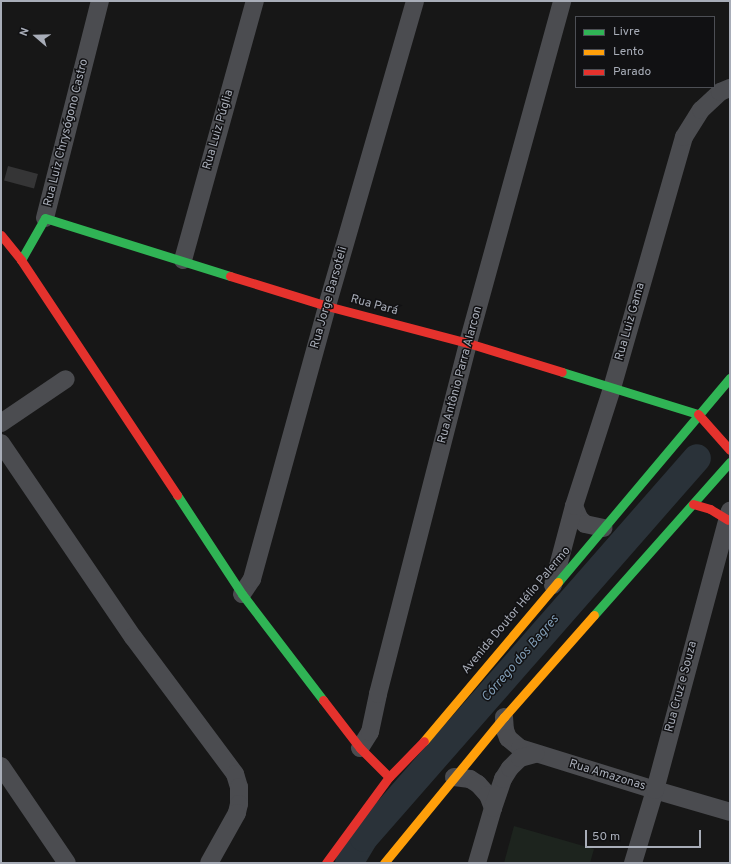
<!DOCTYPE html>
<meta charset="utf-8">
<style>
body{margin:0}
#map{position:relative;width:731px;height:864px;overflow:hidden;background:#171717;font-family:Overpass,sans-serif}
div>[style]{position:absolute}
.green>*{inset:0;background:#1d241e}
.river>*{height:28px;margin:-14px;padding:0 14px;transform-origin:14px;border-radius:14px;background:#2a3239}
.building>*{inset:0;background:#353536;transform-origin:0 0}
.street>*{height:18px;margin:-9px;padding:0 9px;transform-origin:9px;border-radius:9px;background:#4b4c50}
.fast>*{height:9px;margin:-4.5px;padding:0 4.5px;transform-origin:4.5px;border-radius:4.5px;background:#30b455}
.slow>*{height:9px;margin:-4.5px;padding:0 4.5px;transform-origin:4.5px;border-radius:4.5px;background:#ff9f0a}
.jam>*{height:9px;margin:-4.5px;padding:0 4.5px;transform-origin:4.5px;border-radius:4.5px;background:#e5322d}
span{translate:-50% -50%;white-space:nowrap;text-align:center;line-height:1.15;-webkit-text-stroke:3px #111113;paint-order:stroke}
.street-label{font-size:12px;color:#a8adb8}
.water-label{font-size:13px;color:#7f9bb3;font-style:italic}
.frame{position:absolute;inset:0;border:2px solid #a8adb8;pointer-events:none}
.legend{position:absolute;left:575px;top:16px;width:140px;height:72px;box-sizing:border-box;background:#111113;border:1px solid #4d4f55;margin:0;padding:5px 7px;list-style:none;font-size:12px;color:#a8adb8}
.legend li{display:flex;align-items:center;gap:8px;height:20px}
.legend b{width:20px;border:1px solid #4d4f55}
.north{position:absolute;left:16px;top:16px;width:40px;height:40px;-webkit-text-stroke:3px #111113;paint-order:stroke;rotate:290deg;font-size:11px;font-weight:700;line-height:16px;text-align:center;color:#a8adb8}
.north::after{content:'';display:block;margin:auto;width:14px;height:18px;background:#a8adb8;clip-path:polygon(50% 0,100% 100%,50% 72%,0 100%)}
.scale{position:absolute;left:585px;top:830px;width:116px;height:18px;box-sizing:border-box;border:2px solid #a8adb8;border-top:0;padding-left:5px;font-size:12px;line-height:14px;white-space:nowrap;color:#a8adb8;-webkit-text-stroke:3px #111113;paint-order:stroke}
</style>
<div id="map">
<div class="green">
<i style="clip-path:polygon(514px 826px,594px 849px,590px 863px,504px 863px)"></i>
</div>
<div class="river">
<i style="left:349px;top:863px;width:29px;rotate:-59deg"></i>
<i style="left:364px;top:838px;width:505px;rotate:-48.77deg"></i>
</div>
<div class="building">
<i style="left:8px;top:166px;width:31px;height:15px;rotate:15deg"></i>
</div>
<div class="street">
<i style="left:45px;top:218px;width:224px;rotate:-75.8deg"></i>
<i style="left:183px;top:260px;width:269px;rotate:-74.5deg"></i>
<i style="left:1px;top:423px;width:78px;rotate:-34.1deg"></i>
<i style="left:1px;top:443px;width:235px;rotate:55.8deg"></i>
<i style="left:133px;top:637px;width:171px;rotate:53.3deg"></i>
<i style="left:235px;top:774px;width:14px;rotate:73deg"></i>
<i style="left:239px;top:787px;width:17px;rotate:90deg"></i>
<i style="left:239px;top:804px;width:9px;rotate:103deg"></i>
<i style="left:237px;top:813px;width:57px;rotate:119.2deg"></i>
<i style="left:574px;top:506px;width:13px;rotate:67deg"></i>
<i style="left:579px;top:518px;width:8px;rotate:45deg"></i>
<i style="left:585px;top:524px;width:19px;rotate:12deg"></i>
<i style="left:553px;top:585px;width:82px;rotate:-75.1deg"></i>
<i style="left:574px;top:506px;width:124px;rotate:-72.1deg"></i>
<i style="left:612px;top:388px;width:261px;rotate:-74deg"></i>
<i style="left:684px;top:137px;width:32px;rotate:-58deg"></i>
<i style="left:701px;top:110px;width:26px;rotate:-43deg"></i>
<i style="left:720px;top:92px;width:11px;rotate:-22deg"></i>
<i style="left:242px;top:594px;width:18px;rotate:-56deg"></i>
<i style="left:252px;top:579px;width:283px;rotate:-74.6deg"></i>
<i style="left:327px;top:306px;width:317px;rotate:-73.9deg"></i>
<i style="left:504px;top:717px;width:13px;rotate:86deg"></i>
<i style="left:505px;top:730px;width:9px;rotate:69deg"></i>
<i style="left:508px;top:738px;width:16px;rotate:40deg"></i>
<i style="left:520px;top:748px;width:141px;rotate:17.3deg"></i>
<i style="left:655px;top:790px;width:78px;rotate:16.3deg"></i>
<i style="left:360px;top:748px;width:19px;rotate:-58deg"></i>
<i style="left:370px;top:732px;width:39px;rotate:-78deg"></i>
<i style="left:378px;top:694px;width:362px;rotate:-75.6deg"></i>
<i style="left:468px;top:343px;width:355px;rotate:-74.6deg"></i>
<i style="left:1px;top:766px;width:117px;rotate:55.8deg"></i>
<i style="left:454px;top:777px;width:16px;rotate:7deg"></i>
<i style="left:470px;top:779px;width:9px;rotate:32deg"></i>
<i style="left:478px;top:784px;width:15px;rotate:48deg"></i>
<i style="left:488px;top:795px;width:14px;rotate:69deg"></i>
<i style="left:493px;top:808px;width:57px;rotate:106.2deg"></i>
<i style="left:493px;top:808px;width:31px;rotate:-71deg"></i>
<i style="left:503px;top:779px;width:13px;rotate:-58deg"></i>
<i style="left:510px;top:768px;width:14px;rotate:-45deg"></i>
<i style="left:520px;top:758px;width:16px;rotate:-15deg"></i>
<i style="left:633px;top:863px;width:76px;rotate:-73.2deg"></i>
<i style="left:655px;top:790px;width:289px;rotate:-75deg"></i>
</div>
<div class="fast">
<i style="left:21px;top:260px;width:48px;rotate:-60.3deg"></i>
<i style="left:45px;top:218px;width:194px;rotate:17.4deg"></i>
<i style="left:562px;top:372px;width:142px;rotate:17.2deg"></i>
<i style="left:177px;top:495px;width:118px;rotate:56.7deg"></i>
<i style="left:242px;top:594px;width:133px;rotate:52.6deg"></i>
<i style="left:558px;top:582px;width:267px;rotate:-49.9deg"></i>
<i style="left:594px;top:615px;width:205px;rotate:-48.4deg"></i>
</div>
<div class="slow">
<i style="left:424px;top:741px;width:208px;rotate:-49.9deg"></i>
<i style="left:384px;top:863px;width:189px;rotate:-50.6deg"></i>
<i style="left:504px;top:717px;width:136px;rotate:-48.6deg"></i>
</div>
<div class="jam">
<i style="left:1px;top:235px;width:32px;rotate:51deg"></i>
<i style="left:21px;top:260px;width:282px;rotate:56.4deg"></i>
<i style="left:230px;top:276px;width:102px;rotate:17.2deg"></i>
<i style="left:327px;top:306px;width:146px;rotate:14.7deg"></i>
<i style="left:468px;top:343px;width:98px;rotate:17.1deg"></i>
<i style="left:698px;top:414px;width:48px;rotate:48.4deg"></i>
<i style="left:693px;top:504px;width:18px;rotate:16deg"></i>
<i style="left:710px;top:509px;width:21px;rotate:31deg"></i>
<i style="left:323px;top:700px;width:61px;rotate:52.4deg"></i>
<i style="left:360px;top:748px;width:41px;rotate:45deg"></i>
<i style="left:326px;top:863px;width:107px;rotate:-53.8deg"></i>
<i style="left:389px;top:777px;width:50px;rotate:-45.8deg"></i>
</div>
<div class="street-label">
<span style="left:219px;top:130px;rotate:-74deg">Rua Luiz Púglia</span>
<span style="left:67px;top:133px;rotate:-76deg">Rua Luiz Chrysógono Castro</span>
<span style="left:330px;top:298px;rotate:-74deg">Rua Jorge Barsoteli</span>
<span style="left:374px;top:306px;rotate:15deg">Rua Pará</span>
<span style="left:631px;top:322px;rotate:-74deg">Rua Luiz Gama</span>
<span style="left:461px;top:375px;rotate:-75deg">Rua Antônio Parra Alarcon</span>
<span style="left:517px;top:611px;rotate:-50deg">Avenida Doutor Hélio Palermo</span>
<span style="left:682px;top:687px;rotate:-75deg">Rua Cruz e Souza</span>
<span style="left:607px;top:776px;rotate:17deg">Rua Amazonas</span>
</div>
<div class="water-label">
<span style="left:521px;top:659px;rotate:-49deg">Córrego dos Bagres</span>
</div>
<div class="frame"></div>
<ul class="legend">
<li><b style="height:5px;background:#30b455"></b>Livre</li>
<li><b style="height:5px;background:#ff9f0a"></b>Lento</li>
<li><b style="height:5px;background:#e5322d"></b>Parado</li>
</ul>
<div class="north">N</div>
<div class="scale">50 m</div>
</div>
